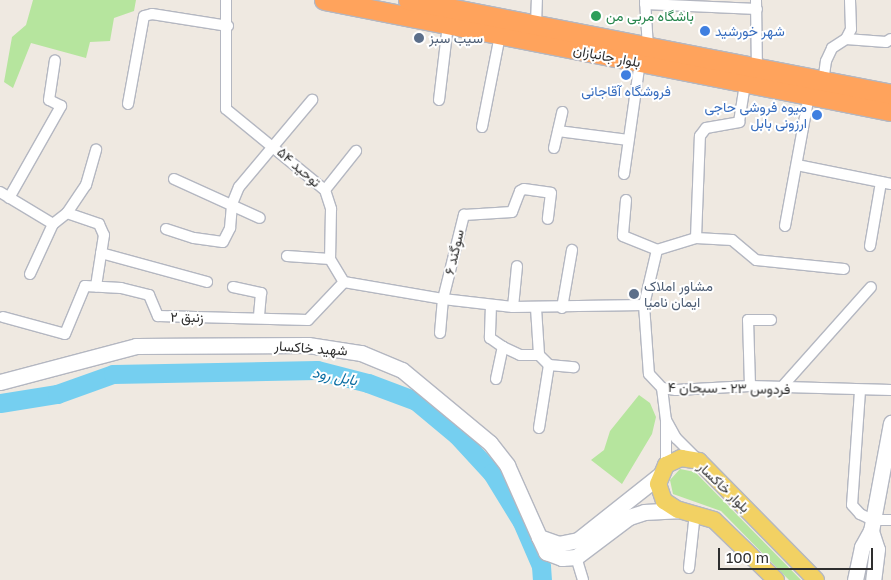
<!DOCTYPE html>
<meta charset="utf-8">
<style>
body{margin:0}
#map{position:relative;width:891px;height:580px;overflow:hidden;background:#efe9e1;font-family:"Golos Text",Vazirmatn,sans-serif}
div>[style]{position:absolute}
.green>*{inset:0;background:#b6e59e}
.river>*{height:19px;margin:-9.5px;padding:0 9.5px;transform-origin:9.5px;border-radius:9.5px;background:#75cff0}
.roads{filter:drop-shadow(1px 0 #b4b7c1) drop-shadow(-1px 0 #b4b7c1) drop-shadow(0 1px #b4b7c1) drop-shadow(0 -1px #b4b7c1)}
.street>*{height:10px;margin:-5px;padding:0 5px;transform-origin:5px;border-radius:5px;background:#fff}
.secondary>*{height:15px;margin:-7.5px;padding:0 7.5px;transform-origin:7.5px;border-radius:7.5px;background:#fff}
.primary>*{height:16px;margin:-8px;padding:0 8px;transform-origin:8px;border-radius:8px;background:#f2d163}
.highway>*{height:19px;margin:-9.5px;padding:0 9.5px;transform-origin:9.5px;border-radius:9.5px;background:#ffa35c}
.dots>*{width:14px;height:14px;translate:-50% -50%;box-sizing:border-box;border:2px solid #fff;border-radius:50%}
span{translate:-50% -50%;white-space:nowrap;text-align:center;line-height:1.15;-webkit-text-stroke:4px #fff;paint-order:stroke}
.leisure-label{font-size:14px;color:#27864d}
.left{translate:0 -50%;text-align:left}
.shop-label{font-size:14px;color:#366cbe}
.right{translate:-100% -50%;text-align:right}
.service-label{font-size:14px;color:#4e5e75}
.street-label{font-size:14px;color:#2e2e2e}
.water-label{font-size:15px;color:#0d6fa3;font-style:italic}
.scale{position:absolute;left:718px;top:548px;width:155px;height:22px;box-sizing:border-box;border:2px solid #2e2e2e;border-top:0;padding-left:6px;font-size:15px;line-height:18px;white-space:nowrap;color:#2e2e2e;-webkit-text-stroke:4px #fff;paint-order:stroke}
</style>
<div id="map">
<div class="green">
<i style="clip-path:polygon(33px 0,136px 0,134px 11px,114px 18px,110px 41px,90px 42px,86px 58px,31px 43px,13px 88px,4px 82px,12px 37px,26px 25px)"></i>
<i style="clip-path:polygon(639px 395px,650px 403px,656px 417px,652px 434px,622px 484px,591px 460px,604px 450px,610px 431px)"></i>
<i style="clip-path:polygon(680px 469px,695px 472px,801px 580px,789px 580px,721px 511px,673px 494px,670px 480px)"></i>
</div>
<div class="river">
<i style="left:0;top:403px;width:58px;rotate:-9deg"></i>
<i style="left:57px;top:394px;width:59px;rotate:-19.7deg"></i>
<i style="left:113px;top:374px;width:204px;rotate:-1.1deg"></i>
<i style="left:317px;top:370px;width:53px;rotate:14.3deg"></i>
<i style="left:368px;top:383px;width:51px;rotate:20.6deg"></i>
<i style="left:416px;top:401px;width:53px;rotate:39.7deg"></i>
<i style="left:457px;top:435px;width:52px;rotate:47.4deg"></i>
<i style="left:492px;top:473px;width:57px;rotate:58.5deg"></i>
<i style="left:522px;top:522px;width:48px;rotate:66.6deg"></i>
<i style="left:541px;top:566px;width:14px;rotate:86deg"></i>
</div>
<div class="roads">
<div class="street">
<i style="left:226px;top:0;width:109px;rotate:90deg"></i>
<i style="left:226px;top:109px;width:128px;rotate:39.3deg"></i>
<i style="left:325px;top:190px;width:20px;rotate:72deg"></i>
<i style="left:331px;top:209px;width:50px;rotate:91.1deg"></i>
<i style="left:330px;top:259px;width:27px;rotate:59deg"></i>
<i style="left:344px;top:282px;width:100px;rotate:9.7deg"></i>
<i style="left:443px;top:299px;width:70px;rotate:6.5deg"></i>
<i style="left:513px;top:307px;width:131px;rotate:-0.9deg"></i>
<i style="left:645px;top:0;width:48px;rotate:86.4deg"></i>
<i style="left:756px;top:0;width:70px;rotate:89.2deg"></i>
<i style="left:645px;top:4px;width:112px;rotate:2.6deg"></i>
<i style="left:536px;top:25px;width:25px;rotate:-88deg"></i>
<i style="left:846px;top:39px;width:40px;rotate:4.3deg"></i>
<i style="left:886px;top:42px;width:6px;rotate:-31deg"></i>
<i style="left:823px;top:82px;width:21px;rotate:-82deg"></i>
<i style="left:826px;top:61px;width:14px;rotate:-65deg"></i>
<i style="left:832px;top:48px;width:17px;rotate:-33deg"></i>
<i style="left:846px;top:39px;width:11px;rotate:-63deg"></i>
<i style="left:851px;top:29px;width:29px;rotate:-92deg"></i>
<i style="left:439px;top:100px;width:76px;rotate:-83.2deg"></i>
<i style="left:128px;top:104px;width:89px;rotate:-79.7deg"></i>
<i style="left:144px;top:16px;width:8px;rotate:-14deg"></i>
<i style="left:152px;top:14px;width:77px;rotate:9deg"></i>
<i style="left:482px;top:127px;width:94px;rotate:-78.9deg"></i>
<i style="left:558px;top:131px;width:71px;rotate:7.3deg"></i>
<i style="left:554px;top:148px;width:37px;rotate:-77deg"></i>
<i style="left:797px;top:165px;width:96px;rotate:11.4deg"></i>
<i style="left:624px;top:174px;width:113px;rotate:-81.9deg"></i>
<i style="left:174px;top:179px;width:94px;rotate:24.4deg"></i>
<i style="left:325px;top:190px;width:50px;rotate:-51.5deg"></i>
<i style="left:0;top:192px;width:62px;rotate:31.1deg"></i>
<i style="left:53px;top:224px;width:18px;rotate:-38deg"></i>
<i style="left:67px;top:213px;width:34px;rotate:19deg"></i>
<i style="left:99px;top:224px;width:12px;rotate:66deg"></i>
<i style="left:104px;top:235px;width:52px;rotate:98.9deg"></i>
<i style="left:9px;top:198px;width:106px;rotate:-60.5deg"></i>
<i style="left:61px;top:106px;width:13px;rotate:-153deg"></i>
<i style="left:49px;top:100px;width:40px;rotate:-81.5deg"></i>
<i style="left:626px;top:200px;width:36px;rotate:95deg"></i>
<i style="left:623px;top:236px;width:37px;rotate:22deg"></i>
<i style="left:67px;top:213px;width:34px;rotate:-56deg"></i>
<i style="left:86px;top:185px;width:37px;rotate:-74deg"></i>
<i style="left:785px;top:226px;width:133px;rotate:-79.6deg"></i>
<i style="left:166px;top:229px;width:29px;rotate:18deg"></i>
<i style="left:194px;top:238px;width:29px;rotate:8deg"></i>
<i style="left:223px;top:242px;width:16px;rotate:-63deg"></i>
<i style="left:230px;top:228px;width:24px;rotate:-85deg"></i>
<i style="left:232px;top:204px;width:18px;rotate:-68deg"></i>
<i style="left:239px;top:187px;width:114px;rotate:-50deg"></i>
<i style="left:696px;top:238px;width:102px;rotate:-87.8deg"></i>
<i style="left:700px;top:136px;width:10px;rotate:-53deg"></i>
<i style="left:706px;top:128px;width:34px;rotate:-10deg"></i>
<i style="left:739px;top:122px;width:39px;rotate:-81deg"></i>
<i style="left:870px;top:246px;width:65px;rotate:-80.2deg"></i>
<i style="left:101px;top:253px;width:110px;rotate:15.3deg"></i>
<i style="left:287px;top:256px;width:43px;rotate:4deg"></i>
<i style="left:844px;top:269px;width:88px;rotate:-174.2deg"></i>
<i style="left:756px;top:260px;width:31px;rotate:-140deg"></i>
<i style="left:732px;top:240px;width:36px;rotate:-177deg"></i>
<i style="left:696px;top:238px;width:41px;rotate:162.9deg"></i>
<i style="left:657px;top:250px;width:57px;rotate:103.3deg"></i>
<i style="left:644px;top:305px;width:69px;rotate:85.9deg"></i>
<i style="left:649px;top:374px;width:19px;rotate:47deg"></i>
<i style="left:662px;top:388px;width:14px;rotate:8deg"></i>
<i style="left:676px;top:390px;width:74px;rotate:-3.1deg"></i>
<i style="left:750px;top:386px;width:141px;rotate:1.6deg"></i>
<i style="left:30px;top:274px;width:55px;rotate:-65.3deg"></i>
<i style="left:233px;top:287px;width:29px;rotate:12deg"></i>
<i style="left:261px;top:293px;width:25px;rotate:95deg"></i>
<i style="left:491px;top:305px;width:33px;rotate:92deg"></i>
<i style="left:490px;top:338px;width:16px;rotate:35deg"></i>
<i style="left:503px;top:347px;width:19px;rotate:25deg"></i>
<i style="left:520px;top:355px;width:19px"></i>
<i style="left:539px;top:355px;width:14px;rotate:45deg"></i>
<i style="left:549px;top:365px;width:25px;rotate:5deg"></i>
<i style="left:513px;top:307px;width:41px;rotate:-84.4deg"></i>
<i style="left:536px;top:308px;width:47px;rotate:86.3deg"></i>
<i style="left:562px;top:308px;width:59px;rotate:-80.2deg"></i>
<i style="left:3px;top:317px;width:64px;rotate:15.3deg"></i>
<i style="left:65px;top:334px;width:52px;rotate:-67.4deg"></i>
<i style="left:85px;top:286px;width:36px;rotate:3deg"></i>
<i style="left:121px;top:288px;width:29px;rotate:14deg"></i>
<i style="left:149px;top:295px;width:23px;rotate:67deg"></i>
<i style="left:158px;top:316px;width:150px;rotate:1.5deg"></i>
<i style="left:308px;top:320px;width:52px;rotate:-46.5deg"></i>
<i style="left:440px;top:333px;width:34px;rotate:-85deg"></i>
<i style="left:443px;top:299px;width:87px;rotate:-76deg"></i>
<i style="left:464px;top:215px;width:48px;rotate:-3.6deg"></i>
<i style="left:512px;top:212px;width:22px;rotate:-69deg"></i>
<i style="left:520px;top:191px;width:4px;rotate:-27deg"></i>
<i style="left:524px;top:189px;width:27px;rotate:8deg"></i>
<i style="left:551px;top:193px;width:26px;rotate:97deg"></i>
<i style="left:496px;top:379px;width:33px;rotate:-78deg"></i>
<i style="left:750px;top:386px;width:66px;rotate:-91.7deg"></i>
<i style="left:748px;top:320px;width:23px"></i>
<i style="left:662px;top:388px;width:32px;rotate:83deg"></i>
<i style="left:781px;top:388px;width:135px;rotate:-48.3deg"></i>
<i style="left:860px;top:391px;width:114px;rotate:94deg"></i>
<i style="left:852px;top:505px;width:12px;rotate:48deg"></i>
<i style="left:860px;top:514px;width:14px;rotate:25deg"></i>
<i style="left:873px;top:520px;width:18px"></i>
<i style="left:539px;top:428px;width:64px;rotate:-81deg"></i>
<i style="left:666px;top:465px;width:45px;rotate:-90deg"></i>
<i style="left:666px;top:420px;width:21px;rotate:61deg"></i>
<i style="left:676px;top:438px;width:33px;rotate:45deg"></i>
<i style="left:576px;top:557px;width:24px;rotate:73deg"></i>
<i style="left:689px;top:568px;width:55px;rotate:-83.8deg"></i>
</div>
<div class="secondary">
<i style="left:0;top:382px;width:141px;rotate:-14.8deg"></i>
<i style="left:136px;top:346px;width:172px;rotate:-0.3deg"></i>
<i style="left:308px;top:345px;width:54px;rotate:8.6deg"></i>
<i style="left:361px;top:353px;width:44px;rotate:22.5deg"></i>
<i style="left:402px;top:370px;width:114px;rotate:39.7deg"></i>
<i style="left:490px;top:443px;width:28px;rotate:52deg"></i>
<i style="left:507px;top:465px;width:79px;rotate:66deg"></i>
<i style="left:660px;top:475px;width:105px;rotate:141.6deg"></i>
<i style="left:578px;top:540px;width:19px;rotate:168deg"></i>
<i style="left:559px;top:544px;width:21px;rotate:-161deg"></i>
<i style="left:539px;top:537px;width:17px;rotate:65deg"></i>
<i style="left:546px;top:552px;width:17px;rotate:21deg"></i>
<i style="left:562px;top:558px;width:14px;rotate:-4deg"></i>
<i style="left:576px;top:557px;width:66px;rotate:-37deg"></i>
<i style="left:629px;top:517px;width:16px;rotate:-18deg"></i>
<i style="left:644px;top:512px;width:34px;rotate:-3deg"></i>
<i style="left:871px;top:531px;width:110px;rotate:-79.5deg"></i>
<i style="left:855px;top:580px;width:34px;rotate:-78deg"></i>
<i style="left:862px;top:547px;width:18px;rotate:-61deg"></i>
<i style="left:871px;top:531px;width:19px;rotate:72deg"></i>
<i style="left:877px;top:549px;width:31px;rotate:97deg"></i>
</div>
<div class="primary">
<i style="left:776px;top:580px;width:86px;rotate:-135.9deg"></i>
<i style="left:714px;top:520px;width:37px;rotate:-164deg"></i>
<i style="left:678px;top:510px;width:17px;rotate:-147deg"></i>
<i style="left:664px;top:501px;width:18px;rotate:-109deg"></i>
<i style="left:658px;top:484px;width:21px;rotate:-67deg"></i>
<i style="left:666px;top:465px;width:17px;rotate:-25deg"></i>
<i style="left:681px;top:458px;width:18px;rotate:9deg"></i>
<i style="left:699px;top:461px;width:167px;rotate:45.5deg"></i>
</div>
<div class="highway">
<i style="left:324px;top:0;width:578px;rotate:11.08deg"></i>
<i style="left:408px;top:0;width:492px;rotate:11deg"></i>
</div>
</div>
<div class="dots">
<i style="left:596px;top:16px;background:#2e9e5b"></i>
<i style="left:705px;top:31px;background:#3f7fe0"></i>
<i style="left:419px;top:38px;background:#5c6f8a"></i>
<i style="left:626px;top:75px;background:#3f7fe0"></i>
<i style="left:817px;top:115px;background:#3f7fe0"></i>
<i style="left:634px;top:294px;background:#5c6f8a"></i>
</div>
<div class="leisure-label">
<span class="left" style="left:606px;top:16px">باشگاه مربی من</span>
</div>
<div class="shop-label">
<span class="left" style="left:715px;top:31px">شهر خورشید</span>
<span style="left:626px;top:91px">فروشگاه آقاجانی</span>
<span class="right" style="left:807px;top:115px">میوه فروشی حاجی<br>ارزونی بابل</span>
</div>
<div class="service-label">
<span class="left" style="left:429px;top:38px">سیب سبز</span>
<span class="left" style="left:644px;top:294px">مشاور املاک<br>ایمان نامیا</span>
</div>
<div class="street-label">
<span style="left:607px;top:56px;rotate:11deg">بلوار جانبازان</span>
<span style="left:299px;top:167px;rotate:41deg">توحید ۵۴</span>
<span style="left:454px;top:252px;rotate:-77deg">سوگند ۶</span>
<span style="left:187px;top:317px;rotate:1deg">زنبق ۲</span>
<span style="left:311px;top:348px;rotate:4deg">شهید خاکسار</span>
<span style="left:729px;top:388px;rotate:1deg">فردوس ۲۳ - سبحان ۴</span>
<span style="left:724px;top:487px;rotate:44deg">بلوار خاکسار</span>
</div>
<div class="water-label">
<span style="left:335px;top:376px;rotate:11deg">بابل رود</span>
</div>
<div class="scale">100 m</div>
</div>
